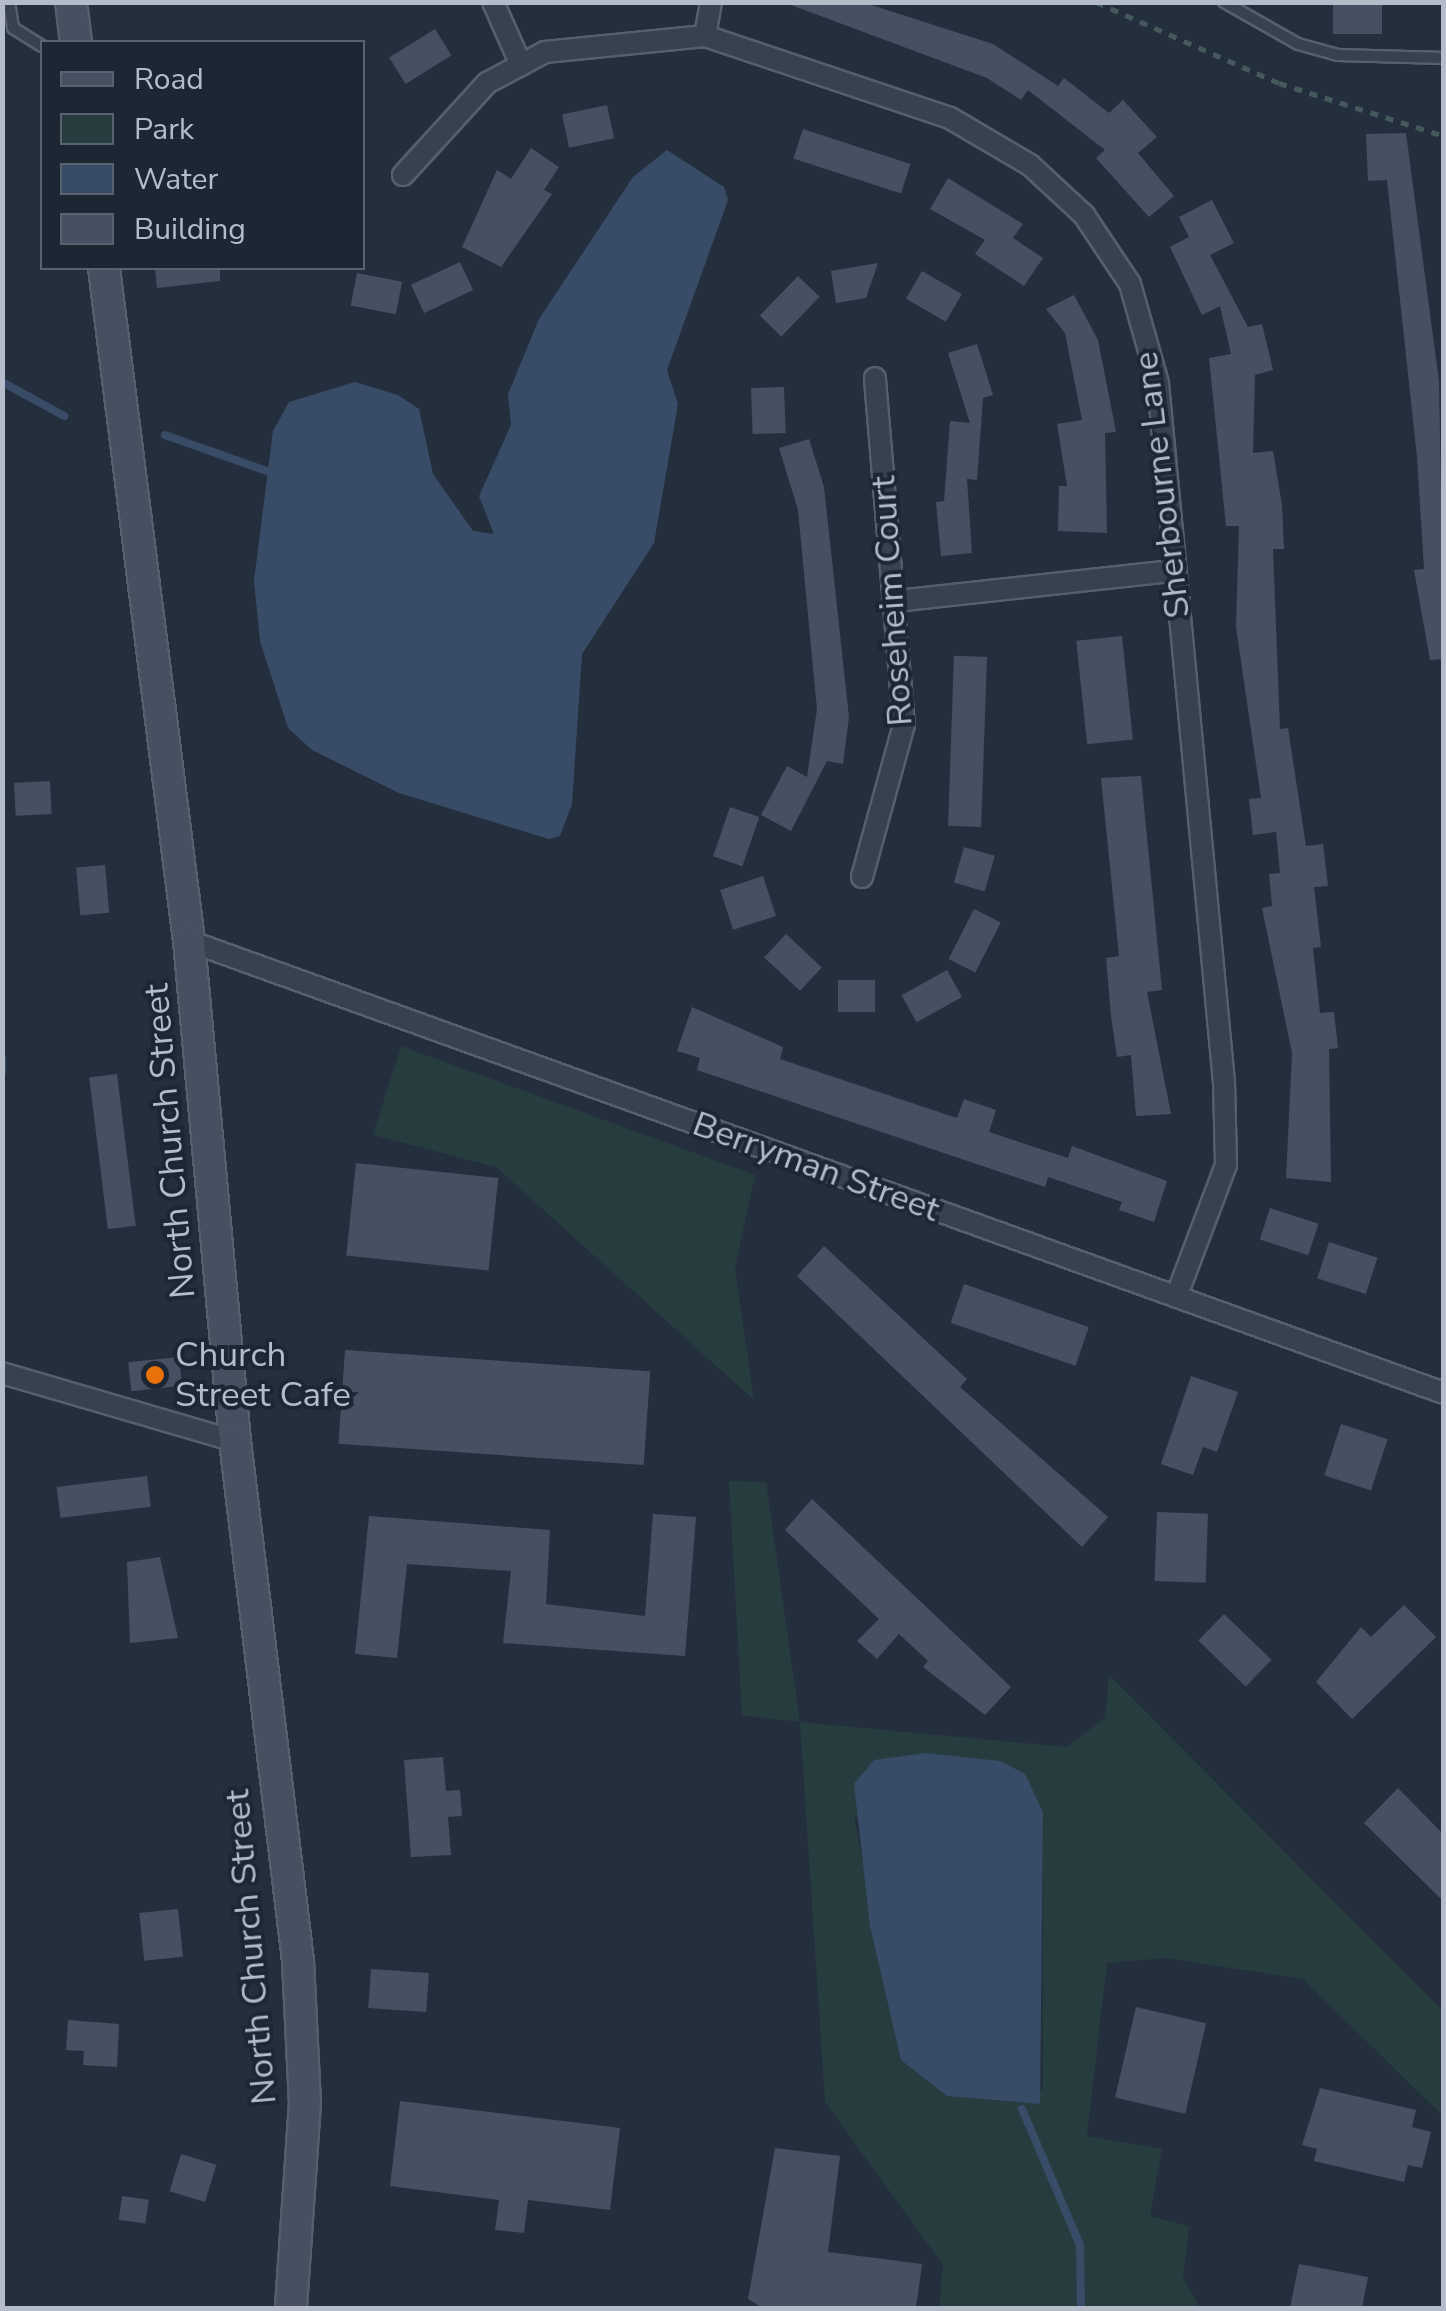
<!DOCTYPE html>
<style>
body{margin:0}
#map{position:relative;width:1446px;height:2311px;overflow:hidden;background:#242f3e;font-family:"Nunito Sans",sans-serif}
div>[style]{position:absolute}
.green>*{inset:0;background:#263c3f}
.water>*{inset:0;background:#394c67}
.stream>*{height:8px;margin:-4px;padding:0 4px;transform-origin:4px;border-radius:4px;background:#394c67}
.building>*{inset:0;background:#455162;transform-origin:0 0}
.path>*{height:5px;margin-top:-2.5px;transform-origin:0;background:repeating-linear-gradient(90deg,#44595c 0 8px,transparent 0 16px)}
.roads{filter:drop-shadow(2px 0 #565f6c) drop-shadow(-2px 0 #565f6c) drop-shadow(0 2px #565f6c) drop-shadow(0 -2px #565f6c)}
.service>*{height:10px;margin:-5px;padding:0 5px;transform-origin:5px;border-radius:5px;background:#38414e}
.minor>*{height:20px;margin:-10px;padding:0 10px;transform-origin:10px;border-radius:10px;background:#38414e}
.secondary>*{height:30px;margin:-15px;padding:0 15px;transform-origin:15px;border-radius:15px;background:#465061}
.dots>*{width:28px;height:28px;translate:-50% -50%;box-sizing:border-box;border:5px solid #1d2633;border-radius:50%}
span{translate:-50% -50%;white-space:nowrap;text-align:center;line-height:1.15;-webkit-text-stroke:8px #1d2633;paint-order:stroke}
.street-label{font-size:35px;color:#b4bcc9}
.poi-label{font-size:35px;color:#b4bcc9}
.left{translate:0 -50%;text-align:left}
.frame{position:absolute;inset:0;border:5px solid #b4bcc9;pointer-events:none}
.legend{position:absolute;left:40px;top:40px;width:325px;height:230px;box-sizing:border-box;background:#1d2633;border:2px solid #59626f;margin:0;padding:12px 18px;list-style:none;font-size:30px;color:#b4bcc9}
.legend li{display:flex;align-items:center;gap:20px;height:50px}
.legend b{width:50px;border:2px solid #59626f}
</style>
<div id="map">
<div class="green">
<i style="clip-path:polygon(401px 1046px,755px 1175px,735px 1268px,754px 1400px,496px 1167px,373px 1135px)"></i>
<i style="clip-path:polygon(evenodd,729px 1481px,766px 1482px,800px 1722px,1067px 1747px,1105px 1718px,1109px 1675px,1443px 2011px,1443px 2116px,1303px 1979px,1165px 1958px,1107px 1963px,1087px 2136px,1162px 2149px,1150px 2216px,1189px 2226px,1183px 2277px,1200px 2308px,939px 2308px,943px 2265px,825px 2102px,800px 1722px,742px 1715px,729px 1481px,1043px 1812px,1043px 2090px,901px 2060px,854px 1817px,1043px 1812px)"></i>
</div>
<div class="water">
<i style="clip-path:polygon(667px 150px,724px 187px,728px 200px,667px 370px,678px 404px,654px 543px,582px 654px,572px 804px,560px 836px,549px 839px,399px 793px,312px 750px,288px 728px,260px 641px,254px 581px,273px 431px,289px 402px,355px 382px,398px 395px,419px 409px,433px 474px,473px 531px,494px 534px,479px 496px,511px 425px,508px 394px,539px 319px,633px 177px)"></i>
<i style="clip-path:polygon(926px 1753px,1000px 1761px,1025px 1774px,1043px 1812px,1040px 2104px,947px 2096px,901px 2060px,870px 1926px,854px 1784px,874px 1760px)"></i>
</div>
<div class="stream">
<i style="left:2px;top:382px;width:71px;rotate:28.7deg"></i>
<i style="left:165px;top:435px;width:117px;rotate:19.5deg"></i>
<i style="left:2px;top:1058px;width:14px;rotate:90deg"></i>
<i style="left:1022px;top:2109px;width:148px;rotate:66.9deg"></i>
<i style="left:1080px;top:2245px;width:63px;rotate:89.1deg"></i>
</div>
<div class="building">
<i style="clip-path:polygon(783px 2px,862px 2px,993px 44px,1058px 86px,1064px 78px,1109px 113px,1123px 100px,1157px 137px,1138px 153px,1174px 196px,1149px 217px,1096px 158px,1105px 150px,1028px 90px,1021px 100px,987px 78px)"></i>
<i style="left:1333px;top:2px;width:49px;height:32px"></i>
<i style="left:435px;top:29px;width:31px;height:54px;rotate:58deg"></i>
<i style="left:607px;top:105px;width:34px;height:46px;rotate:78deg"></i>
<i style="left:803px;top:129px;width:113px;height:31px;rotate:18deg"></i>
<i style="clip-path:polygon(1406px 133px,1439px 381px,1444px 659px,1430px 660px,1414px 570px,1424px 569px,1417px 457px,1387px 180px,1368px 181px,1366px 134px)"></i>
<i style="clip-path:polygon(531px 148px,559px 167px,544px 190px,552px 194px,501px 267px,462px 247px,497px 170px,511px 179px)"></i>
<i style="clip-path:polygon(948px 178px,1023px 224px,1013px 238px,1043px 258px,1024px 286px,975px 254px,985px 240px,930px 209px)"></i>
<i style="clip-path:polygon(1212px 200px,1234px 243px,1210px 255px,1248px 327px,1262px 324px,1273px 370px,1255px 375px,1253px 453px,1273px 451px,1282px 505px,1284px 549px,1273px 549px,1280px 729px,1288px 728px,1306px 846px,1323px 844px,1328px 886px,1314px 887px,1321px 947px,1313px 948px,1320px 1013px,1334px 1012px,1338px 1048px,1329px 1049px,1331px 1182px,1286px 1178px,1292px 1053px,1262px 908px,1272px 906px,1269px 874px,1280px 873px,1276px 832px,1253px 835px,1249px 799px,1261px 798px,1236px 627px,1239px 526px,1226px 526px,1209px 358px,1231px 354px,1220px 306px,1202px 315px,1170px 247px,1189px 237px,1179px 217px)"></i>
<i style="left:460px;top:262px;width:31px;height:54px;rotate:65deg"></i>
<i style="clip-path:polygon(878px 263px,866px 298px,836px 303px,831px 271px)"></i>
<i style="clip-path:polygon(155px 268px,220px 268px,220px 281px,157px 288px)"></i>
<i style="left:922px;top:271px;width:46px;height:32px;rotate:30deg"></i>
<i style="left:357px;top:273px;width:46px;height:33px;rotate:11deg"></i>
<i style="left:798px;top:276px;width:30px;height:55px;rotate:44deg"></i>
<i style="clip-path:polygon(1074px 295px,1098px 340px,1116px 432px,1105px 433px,1107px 533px,1058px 531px,1059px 486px,1067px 486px,1057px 424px,1082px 420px,1065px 333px,1046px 309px)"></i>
<i style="clip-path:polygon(977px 344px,993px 395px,983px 398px,977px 480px,967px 479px,972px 553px,941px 556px,936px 502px,944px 501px,950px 421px,970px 423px,948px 353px)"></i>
<i style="left:784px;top:387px;width:46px;height:33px;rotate:88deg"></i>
<i style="clip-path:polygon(809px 439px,824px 487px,849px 717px,843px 764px,827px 761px,791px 831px,761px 815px,787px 766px,807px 777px,817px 709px,798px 510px,779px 448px)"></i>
<i style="left:1122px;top:636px;width:104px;height:46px;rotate:84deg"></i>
<i style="left:987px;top:657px;width:170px;height:33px;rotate:92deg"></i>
<i style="clip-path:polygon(1141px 776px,1162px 990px,1147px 992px,1171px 1114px,1136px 1116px,1131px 1055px,1117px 1057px,1111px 1016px,1106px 958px,1119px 956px,1101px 778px)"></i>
<i style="left:50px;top:781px;width:33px;height:36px;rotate:87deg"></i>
<i style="left:730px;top:807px;width:31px;height:52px;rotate:19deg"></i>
<i style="left:964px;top:847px;width:32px;height:37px;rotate:16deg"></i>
<i style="left:105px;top:865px;width:48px;height:29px;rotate:85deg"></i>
<i style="left:763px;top:876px;width:42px;height:45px;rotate:72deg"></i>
<i style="left:974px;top:909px;width:30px;height:56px;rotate:27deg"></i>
<i style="left:786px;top:934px;width:49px;height:32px;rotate:43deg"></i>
<i style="left:947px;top:970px;width:31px;height:52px;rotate:61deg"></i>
<i style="left:838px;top:980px;width:37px;height:32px"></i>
<i style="clip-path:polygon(692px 1007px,783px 1047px,780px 1059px,957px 1118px,964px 1099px,996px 1110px,989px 1132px,1068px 1158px,1072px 1146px,1167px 1181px,1154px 1222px,1119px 1210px,1122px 1202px,1048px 1177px,1045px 1187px,697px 1070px,700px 1058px,677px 1051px)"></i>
<i style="left:117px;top:1074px;width:153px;height:28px;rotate:83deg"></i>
<i style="left:356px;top:1163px;width:143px;height:93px;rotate:6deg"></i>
<i style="left:1270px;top:1208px;width:51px;height:33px;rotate:18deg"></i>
<i style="left:1329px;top:1242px;width:51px;height:38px;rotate:18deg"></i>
<i style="clip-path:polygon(824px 1246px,967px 1379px,960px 1387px,1108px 1517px,1082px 1547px,797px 1276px)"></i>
<i style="left:964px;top:1284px;width:132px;height:41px;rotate:19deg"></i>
<i style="left:345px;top:1350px;width:306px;height:94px;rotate:4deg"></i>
<i style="left:179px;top:1357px;width:29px;height:51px;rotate:84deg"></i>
<i style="clip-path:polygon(1191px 1376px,1238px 1392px,1217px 1452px,1203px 1447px,1193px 1475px,1161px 1464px)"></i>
<i style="left:1341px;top:1424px;width:49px;height:54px;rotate:18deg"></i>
<i style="left:147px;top:1476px;width:31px;height:91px;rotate:83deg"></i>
<i style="clip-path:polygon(812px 1499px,1011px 1687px,985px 1715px,923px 1667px,928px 1661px,899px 1634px,877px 1659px,857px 1641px,879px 1619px,785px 1530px)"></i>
<i style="left:1157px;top:1512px;width:51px;height:69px;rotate:2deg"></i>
<i style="clip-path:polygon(653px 1514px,696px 1517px,685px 1656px,503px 1643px,511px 1571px,407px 1564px,397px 1658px,355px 1654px,369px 1516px,550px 1530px,546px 1604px,645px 1616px)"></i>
<i style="clip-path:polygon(160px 1557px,178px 1638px,130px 1643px,127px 1562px)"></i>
<i style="clip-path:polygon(1404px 1605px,1436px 1637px,1352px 1719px,1316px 1682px,1361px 1627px,1371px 1637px)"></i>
<i style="left:1224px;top:1614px;width:66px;height:37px;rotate:44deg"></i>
<i style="clip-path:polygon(443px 1757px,446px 1791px,460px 1790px,462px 1816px,448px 1817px,451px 1855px,411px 1857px,404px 1760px)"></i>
<i style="clip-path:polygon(1398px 1788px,1444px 1835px,1444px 1902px,1364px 1823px)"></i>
<i style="left:178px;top:1909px;width:48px;height:39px;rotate:84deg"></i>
<i style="left:371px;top:1969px;width:58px;height:39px;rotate:4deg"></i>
<i style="left:1136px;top:2007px;width:72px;height:93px;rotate:13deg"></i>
<i style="clip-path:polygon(68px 2020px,119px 2024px,117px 2067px,83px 2065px,84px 2051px,66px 2050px)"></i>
<i style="clip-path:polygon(1320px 2088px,1416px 2110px,1412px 2127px,1431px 2132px,1422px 2168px,1408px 2165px,1404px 2182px,1314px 2161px,1317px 2149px,1302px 2145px)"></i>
<i style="clip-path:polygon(400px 2101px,620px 2128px,610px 2210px,528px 2200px,524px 2233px,495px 2230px,499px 2200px,390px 2186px)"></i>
<i style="clip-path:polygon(775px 2148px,840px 2156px,828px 2252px,922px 2264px,916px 2308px,763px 2308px,748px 2299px)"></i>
<i style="left:181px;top:2154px;width:37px;height:39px;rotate:17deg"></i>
<i style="left:122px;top:2196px;width:27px;height:24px;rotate:8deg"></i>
<i style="clip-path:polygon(1299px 2264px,1368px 2277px,1362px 2308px,1290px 2308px)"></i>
</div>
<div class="path">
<i style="left:1096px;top:2px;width:200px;rotate:23.9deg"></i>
<i style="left:1279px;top:83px;width:173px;rotate:17.8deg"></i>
</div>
<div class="roads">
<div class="service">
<i style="left:9px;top:2px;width:26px;rotate:81deg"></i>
<i style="left:13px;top:28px;width:34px;rotate:32deg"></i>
<i style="left:1224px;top:2px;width:85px;rotate:29.6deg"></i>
<i style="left:1298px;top:44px;width:41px;rotate:15.4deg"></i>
<i style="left:1338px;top:55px;width:106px;rotate:1.6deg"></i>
</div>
<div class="minor">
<i style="left:493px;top:2px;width:69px;rotate:66deg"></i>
<i style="left:705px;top:36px;width:35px;rotate:-80deg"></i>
<i style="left:403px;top:175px;width:125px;rotate:-47.6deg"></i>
<i style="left:487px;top:83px;width:66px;rotate:-28.1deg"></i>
<i style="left:545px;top:52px;width:161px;rotate:-5.7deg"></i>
<i style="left:705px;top:36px;width:258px;rotate:18.5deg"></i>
<i style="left:950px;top:118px;width:93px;rotate:30.4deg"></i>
<i style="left:1030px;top:165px;width:74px;rotate:42.8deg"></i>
<i style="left:1084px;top:215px;width:83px;rotate:56.3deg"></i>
<i style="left:1130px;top:284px;width:103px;rotate:74.2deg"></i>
<i style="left:1158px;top:383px;width:702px;rotate:84.61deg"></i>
<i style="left:1224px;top:1082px;width:83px;rotate:88.6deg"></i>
<i style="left:1226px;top:1165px;width:141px;rotate:110.7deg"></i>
<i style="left:896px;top:601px;width:280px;rotate:-6.2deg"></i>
<i style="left:862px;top:877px;width:158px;rotate:-74.6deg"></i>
<i style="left:904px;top:725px;width:348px;rotate:-94.8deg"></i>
<i style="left:189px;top:941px;width:1334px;rotate:19.81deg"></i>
<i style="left:2px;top:1373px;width:243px;rotate:16.3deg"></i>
</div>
<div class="secondary">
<i style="left:71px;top:2px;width:40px;rotate:82.9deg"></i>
<i style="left:104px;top:268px;width:678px;rotate:82.8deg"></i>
<i style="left:189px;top:941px;width:502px;rotate:84.74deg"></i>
<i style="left:235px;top:1441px;width:524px;rotate:83.09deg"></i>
<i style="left:298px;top:1961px;width:141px;rotate:87.2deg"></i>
<i style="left:305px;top:2102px;width:206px;rotate:93.9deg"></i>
</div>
</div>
<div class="dots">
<i style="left:155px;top:1375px;background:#e8710a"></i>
</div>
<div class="street-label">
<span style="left:1162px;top:485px;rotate:-97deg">Sherbourne Lane</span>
<span style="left:892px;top:601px;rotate:-94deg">Roseheim Court</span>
<span style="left:170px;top:1141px;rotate:-95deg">North Church Street</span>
<span style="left:816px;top:1167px;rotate:20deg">Berryman Street</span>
<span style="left:251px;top:1947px;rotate:-95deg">North Church Street</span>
</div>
<div class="poi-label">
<span class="left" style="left:175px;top:1375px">Church<br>Street Cafe</span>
</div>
<div class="frame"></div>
<ul class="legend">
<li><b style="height:12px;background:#465061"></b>Road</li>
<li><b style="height:28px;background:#263c3f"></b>Park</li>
<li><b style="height:28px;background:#394c67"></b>Water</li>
<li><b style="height:28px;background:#455162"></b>Building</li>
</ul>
</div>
